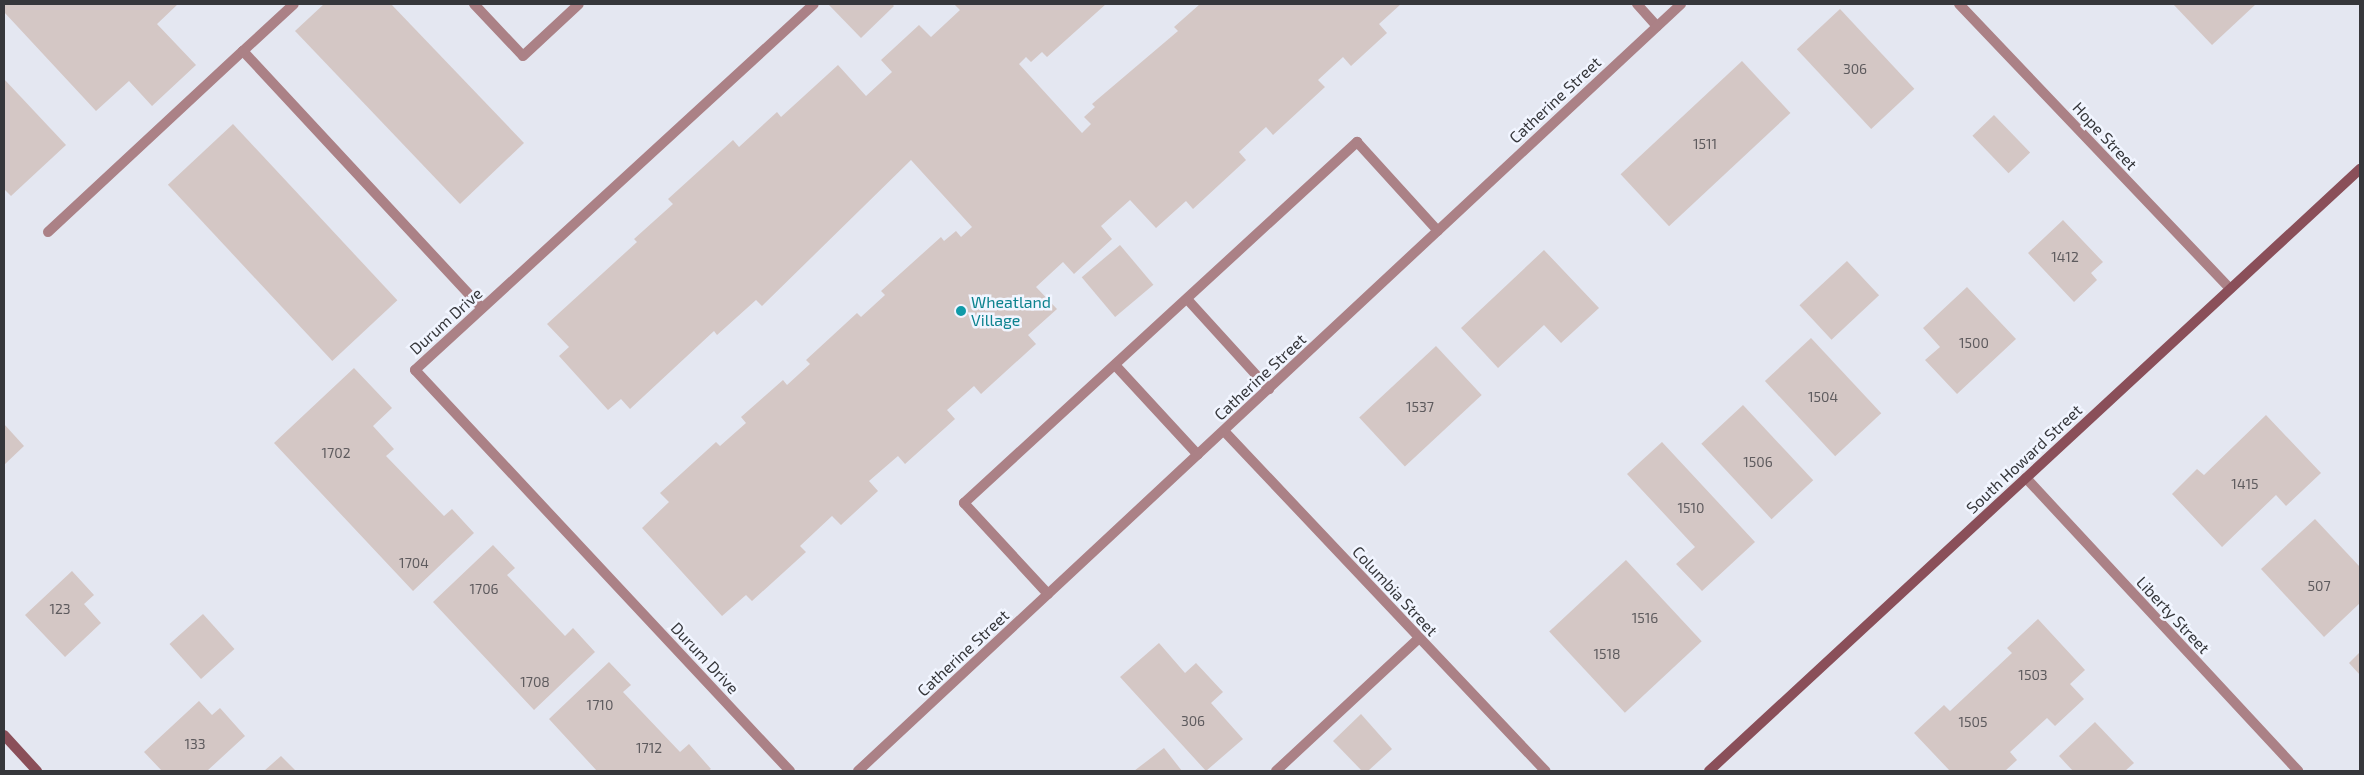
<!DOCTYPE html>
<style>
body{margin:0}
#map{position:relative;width:2364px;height:775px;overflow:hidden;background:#e4e7f1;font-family:"Exo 2",sans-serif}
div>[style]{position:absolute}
.building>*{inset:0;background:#d4c7c5;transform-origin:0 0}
.lane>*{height:10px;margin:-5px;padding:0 5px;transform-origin:5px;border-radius:5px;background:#ab8186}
.street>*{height:10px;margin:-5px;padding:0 5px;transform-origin:5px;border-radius:5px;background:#ab8186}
.secondary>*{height:10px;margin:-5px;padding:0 5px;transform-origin:5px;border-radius:5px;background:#8a4f59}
.dots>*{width:14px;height:14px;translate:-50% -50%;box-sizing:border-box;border:2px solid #f1f5ff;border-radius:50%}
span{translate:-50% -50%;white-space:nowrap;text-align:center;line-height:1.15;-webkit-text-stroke:5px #f1f5ff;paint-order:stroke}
.number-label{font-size:14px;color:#5e5b5e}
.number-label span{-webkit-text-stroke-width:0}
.street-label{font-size:16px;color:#36373b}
.culture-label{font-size:16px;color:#0d838f}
.left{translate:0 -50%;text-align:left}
.frame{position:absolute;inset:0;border:5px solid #36373b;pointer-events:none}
</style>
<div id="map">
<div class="building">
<i style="clip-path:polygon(4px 4px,178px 4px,157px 24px,196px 65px,152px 106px,129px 81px,96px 111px,4px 12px)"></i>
<i style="clip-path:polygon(324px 4px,391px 4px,524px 143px,460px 204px,295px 31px)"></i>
<i style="clip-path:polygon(828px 4px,892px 4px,894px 6px,861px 38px)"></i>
<i style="clip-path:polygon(954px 4px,1106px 4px,1047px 57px,1042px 52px,1031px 62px,1026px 57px,1019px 64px,1082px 133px,1091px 124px,1084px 117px,1095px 107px,1092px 104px,1178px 31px,1174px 27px,1200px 4px,1401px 4px,1379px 24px,1387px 33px,1351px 66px,1343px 57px,1318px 80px,1325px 87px,1273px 135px,1266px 127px,1239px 152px,1246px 160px,1193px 209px,1186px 201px,1156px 228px,1130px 200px,1101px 226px,1112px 239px,1074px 274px,1063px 262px,1036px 287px,1057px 309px,1028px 335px,1036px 344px,981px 394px,974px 386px,947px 410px,955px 419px,905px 464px,898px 456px,869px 481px,878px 491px,841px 525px,832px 516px,800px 546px,806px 552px,752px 601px,746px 595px,722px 616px,642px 528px,669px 502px,660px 493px,716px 442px,720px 446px,746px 423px,741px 417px,783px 380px,787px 385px,810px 364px,806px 360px,857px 313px,861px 317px,885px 295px,881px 291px,941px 237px,944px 241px,956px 231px,961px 237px,972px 227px,911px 160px,762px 306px,756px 300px,717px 335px,714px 331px,630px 409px,621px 399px,608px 410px,559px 356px,569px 347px,547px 324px,637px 242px,634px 239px,673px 204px,668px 199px,733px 140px,739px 147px,777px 112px,781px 117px,838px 65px,866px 96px,892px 72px,881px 60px,919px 25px,931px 37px,960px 10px)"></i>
<i style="clip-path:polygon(2173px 4px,2256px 4px,2212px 45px)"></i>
<i style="left:1840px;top:9px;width:109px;height:59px;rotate:47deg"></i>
<i style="left:1742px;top:61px;width:71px;height:166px;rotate:47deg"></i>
<i style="clip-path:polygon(4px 79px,66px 145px,11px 196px,4px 189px)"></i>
<i style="left:1994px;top:115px;width:52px;height:30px;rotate:46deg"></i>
<i style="left:233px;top:124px;width:241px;height:89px;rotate:47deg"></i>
<i style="clip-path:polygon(2063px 220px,2103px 262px,2091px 273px,2097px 280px,2074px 302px,2028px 253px)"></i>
<i style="left:1120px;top:245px;width:52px;height:50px;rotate:50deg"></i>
<i style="clip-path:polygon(1544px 250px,1599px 308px,1561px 343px,1544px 325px,1498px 368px,1461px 328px)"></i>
<i style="left:1847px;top:261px;width:47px;height:65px;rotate:47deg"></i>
<i style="clip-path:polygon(1967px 287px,2016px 339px,1957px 394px,1925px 360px,1940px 347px,1923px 328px)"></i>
<i style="left:1811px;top:338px;width:103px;height:63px;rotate:47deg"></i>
<i style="left:1436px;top:346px;width:67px;height:105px;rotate:47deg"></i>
<i style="clip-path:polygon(354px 368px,392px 408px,373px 426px,394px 449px,386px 456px,444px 516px,452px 509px,474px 533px,413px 591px,274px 443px)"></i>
<i style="left:1743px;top:405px;width:103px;height:57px;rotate:47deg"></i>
<i style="clip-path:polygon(2266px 415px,2321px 473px,2286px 506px,2276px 495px,2222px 547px,2172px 494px,2197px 469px,2204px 475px)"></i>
<i style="clip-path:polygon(4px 424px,24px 446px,4px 465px)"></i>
<i style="clip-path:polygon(1662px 442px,1755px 542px,1702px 591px,1676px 564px,1695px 547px,1627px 474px)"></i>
<i style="clip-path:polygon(2315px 519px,2360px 567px,2360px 603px,2324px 637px,2261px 569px)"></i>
<i style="clip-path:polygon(493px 545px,515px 568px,507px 575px,565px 636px,573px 628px,595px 652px,534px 710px,433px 602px)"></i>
<i style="left:1626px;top:560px;width:111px;height:105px;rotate:47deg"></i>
<i style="clip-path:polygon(72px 571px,94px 595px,84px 604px,101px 623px,65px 657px,25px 615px)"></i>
<i style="left:203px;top:614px;width:47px;height:45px;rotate:48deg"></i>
<i style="clip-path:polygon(2038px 619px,2085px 670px,2070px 684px,2084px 699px,2055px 726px,2047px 718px,2010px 752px,2017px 760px,2005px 771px,1950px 771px,1914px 733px,1944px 705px,1950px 711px,2012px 653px,2007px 648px)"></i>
<i style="clip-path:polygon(1159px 643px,1185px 673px,1196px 663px,1223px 692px,1211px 703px,1243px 739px,1206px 771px,1120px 677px)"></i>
<i style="clip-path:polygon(2360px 652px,2360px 675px,2349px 663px)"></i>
<i style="clip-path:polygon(609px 662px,631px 685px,623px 692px,680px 752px,689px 744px,711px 769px,708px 771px,597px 771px,549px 719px)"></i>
<i style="clip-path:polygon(199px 701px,212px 715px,220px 708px,245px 736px,207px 771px,162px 771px,144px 752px)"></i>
<i style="clip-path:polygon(1361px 714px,1392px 749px,1368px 771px,1362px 771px,1333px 741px)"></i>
<i style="clip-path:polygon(2095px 722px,2134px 763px,2125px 771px,2073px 771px,2059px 756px)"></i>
<i style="clip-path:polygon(1164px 748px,1182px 771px,1134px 771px)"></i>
<i style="clip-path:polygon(281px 756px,296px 771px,264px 771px)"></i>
</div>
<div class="lane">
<i style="left:474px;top:4px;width:71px;rotate:46.7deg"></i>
<i style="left:523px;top:56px;width:76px;rotate:-42.9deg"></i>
<i style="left:243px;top:51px;width:69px;rotate:-42.7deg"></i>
<i style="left:48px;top:232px;width:266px;rotate:-42.9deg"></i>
<i style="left:243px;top:51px;width:351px;rotate:47.1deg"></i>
<i style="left:1187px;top:299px;width:122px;rotate:47.7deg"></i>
<i style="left:1115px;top:365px;width:122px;rotate:47.3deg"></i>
<i style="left:1048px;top:594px;width:124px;rotate:-132.7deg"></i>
<i style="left:964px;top:503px;width:534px;rotate:-42.57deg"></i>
<i style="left:1357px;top:142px;width:120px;rotate:47.7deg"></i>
<i style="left:1276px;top:771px;width:195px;rotate:-42.9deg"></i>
</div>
<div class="street">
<i style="left:1637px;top:4px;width:30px;rotate:48deg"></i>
<i style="left:1959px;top:4px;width:393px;rotate:46.4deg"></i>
<i style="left:1224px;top:431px;width:468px;rotate:46.6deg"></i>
<i style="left:2026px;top:478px;width:400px;rotate:47.1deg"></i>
<i style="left:790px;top:771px;width:549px;rotate:-133.08deg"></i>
<i style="left:415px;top:370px;width:541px;rotate:-42.53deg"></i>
<i style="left:858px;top:771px;width:1125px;rotate:-42.98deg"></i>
</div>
<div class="secondary">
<i style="left:4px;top:735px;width:49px;rotate:47.5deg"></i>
<i style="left:1709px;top:771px;width:887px;rotate:-42.76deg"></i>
</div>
<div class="dots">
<i style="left:961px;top:311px;background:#0f9aa8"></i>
</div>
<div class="number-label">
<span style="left:1855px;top:69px">306</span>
<span style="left:1705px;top:144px">1511</span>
<span style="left:2065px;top:257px">1412</span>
<span style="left:1974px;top:343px">1500</span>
<span style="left:1823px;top:397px">1504</span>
<span style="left:1420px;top:407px">1537</span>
<span style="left:336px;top:453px">1702</span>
<span style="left:1758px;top:462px">1506</span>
<span style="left:2245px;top:484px">1415</span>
<span style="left:1691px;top:508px">1510</span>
<span style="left:414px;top:563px">1704</span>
<span style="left:2319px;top:586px">507</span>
<span style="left:484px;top:589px">1706</span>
<span style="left:60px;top:609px">123</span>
<span style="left:1645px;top:618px">1516</span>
<span style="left:1607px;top:654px">1518</span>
<span style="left:2033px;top:675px">1503</span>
<span style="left:535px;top:682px">1708</span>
<span style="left:600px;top:705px">1710</span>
<span style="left:1193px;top:721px">306</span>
<span style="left:1973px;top:722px">1505</span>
<span style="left:195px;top:744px">133</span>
<span style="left:649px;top:748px">1712</span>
</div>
<div class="street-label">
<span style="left:1555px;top:100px;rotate:-43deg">Catherine Street</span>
<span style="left:2105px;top:136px;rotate:47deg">Hope Street</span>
<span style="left:446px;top:321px;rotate:-42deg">Durum Drive</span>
<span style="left:1260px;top:377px;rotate:-43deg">Catherine Street</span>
<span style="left:2024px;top:459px;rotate:-43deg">South Howard Street</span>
<span style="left:1395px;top:591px;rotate:47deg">Columbia Street</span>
<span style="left:2173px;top:615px;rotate:47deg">Liberty Street</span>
<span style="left:963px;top:653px;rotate:-43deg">Catherine Street</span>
<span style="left:705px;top:658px;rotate:47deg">Durum Drive</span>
</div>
<div class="culture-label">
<span class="left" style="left:971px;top:311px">Wheatland<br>Village</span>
</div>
<div class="frame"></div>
</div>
